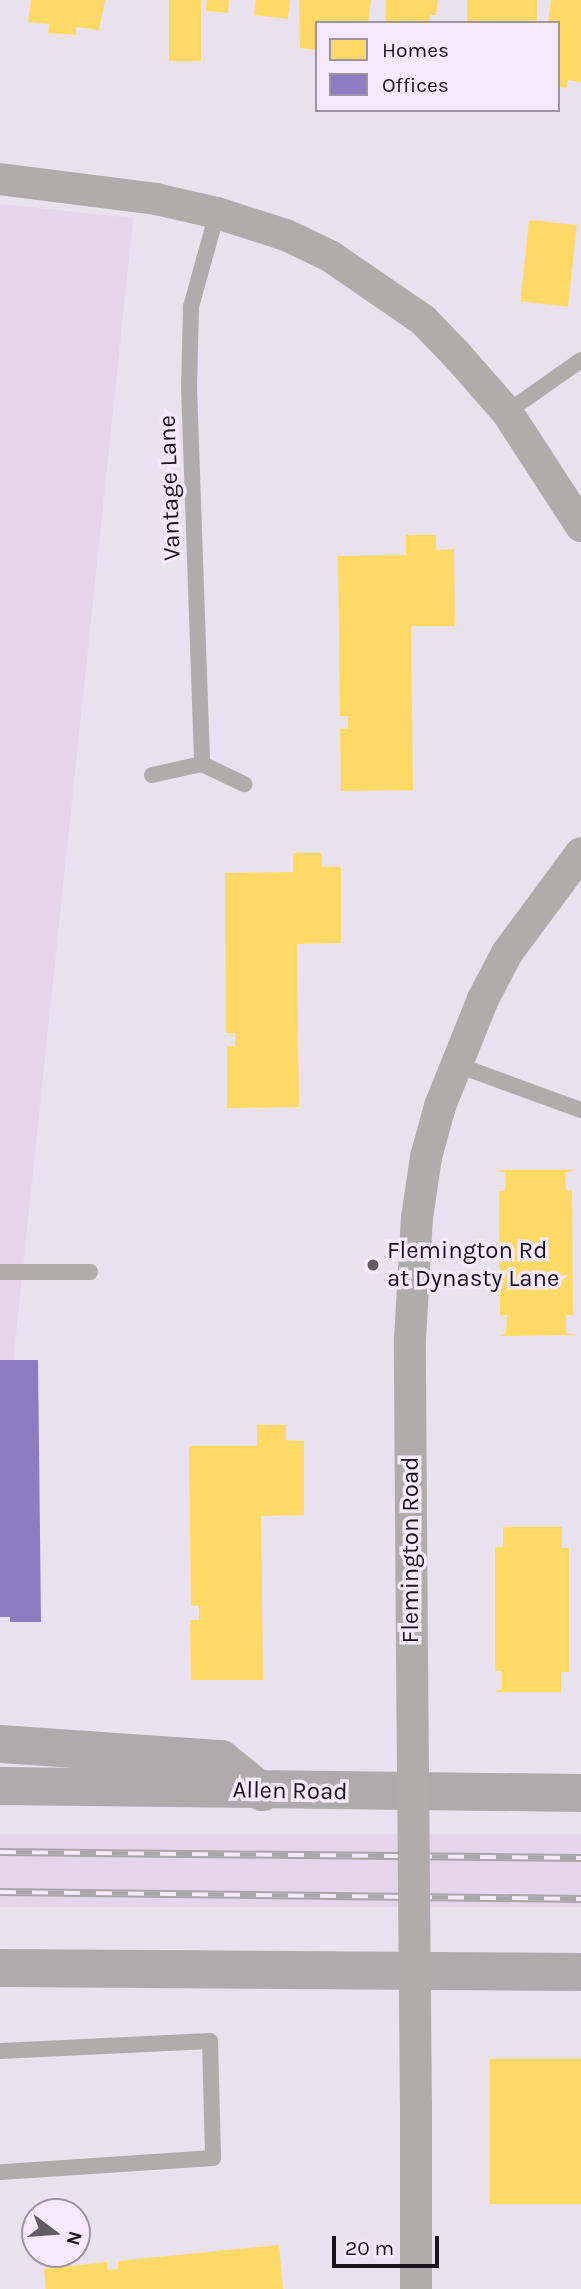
<!DOCTYPE html>
<style>
body{margin:0}
#map{position:relative;width:581px;height:2289px;overflow:hidden;background:#e9e1ed;font-family:Karla,sans-serif}
div>[style]{position:absolute}
.built>*{inset:0;background:#e5d5eb;transform-origin:0 0}
.homes>*{inset:0;background:#ffd966;transform-origin:0 0}
.offices>*{inset:0;background:#8e7cc3}
.lane>*{height:16px;margin:-8px;padding:0 8px;transform-origin:8px;border-radius:8px;background:#b1acac}
.street>*{height:32px;margin:-16px;padding:0 16px;transform-origin:16px;border-radius:16px;background:#b1acac}
.highway>*{height:38px;margin:-19px;padding:0 19px;transform-origin:19px;border-radius:19px;background:#b0aaac}
.rail>*{height:8px;margin-top:-4px;transform-origin:0;background:repeating-linear-gradient(90deg,#f7e9fd 0 16px,#a9a5aa 0 32px);box-sizing:border-box;border-block:2px solid #a9a5aa}
.street-bridge>*{height:32px;margin:-16px;padding:0 16px;transform-origin:16px;border-radius:16px;background:#b1acac}
.dots>*{width:19px;height:19px;translate:-50% -50%;box-sizing:border-box;border:4px solid #f7e9fd;border-radius:50%}
span{translate:-50% -50%;white-space:nowrap;text-align:center;line-height:1.15;-webkit-text-stroke:7px #f7e9fd;paint-order:stroke}
.street-label{font-size:24px;color:#19131b}
.poi-label{font-size:24px;color:#19131b}
.left{translate:0 -50%;text-align:left}
.legend{position:absolute;left:315px;top:21px;width:245px;height:91px;box-sizing:border-box;background:#f7e9fd;border:2px solid #9e93a3;margin:0;padding:9px 12px;list-style:none;font-size:21px;color:#19131b}
.legend li{display:flex;align-items:center;gap:14px;height:35px}
.legend b{width:35px;border:2px solid #9e93a3}
.north{position:absolute;left:21px;top:2198px;width:70px;height:70px;box-sizing:border-box;background:#f7e9fd;border:2px solid #9e93a3;border-radius:50%;rotate:106deg;font-size:19px;font-weight:700;line-height:28px;text-align:center;color:#19131b}
.north::after{content:'';display:block;margin:auto;width:24px;height:32px;background:#625b64;clip-path:polygon(50% 0,100% 100%,50% 72%,0 100%)}
.scale{position:absolute;left:332px;top:2236px;width:107px;height:32px;box-sizing:border-box;border:4px solid #19131b;border-top:0;padding-left:9px;font-size:21px;line-height:24px;white-space:nowrap;color:#19131b;-webkit-text-stroke:5px #f7e9fd;paint-order:stroke}
</style>
<div id="map">
<div class="built">
<i style="left:0;top:204px;width:134px;height:1506px;rotate:6deg"></i>
<i style="left:0;top:1834px;width:581px;height:73px"></i>
</div>
<div class="homes">
<i style="clip-path:polygon(31px 0,105px 0,99px 30px,76px 27px,76px 35px,48px 33px,49px 24px,28px 22px)"></i>
<i style="left:169px;top:0;width:32px;height:61px"></i>
<i style="clip-path:polygon(207px 0,229px 0,228px 13px,206px 11px)"></i>
<i style="clip-path:polygon(256px 0,290px 0,288px 19px,254px 15px)"></i>
<i style="clip-path:polygon(299px 0,371px 0,368px 23px,317px 23px,317px 50px,300px 48px)"></i>
<i style="clip-path:polygon(386px 0,438px 0,436px 15px,430px 15px,429px 23px,386px 23px)"></i>
<i style="left:467px;top:0;width:70px;height:23px"></i>
<i style="clip-path:polygon(551px 0,581px 0,581px 82px,568px 80px,567px 88px,558px 87px,558px 23px,548px 23px)"></i>
<i style="left:529px;top:220px;width:48px;height:82px;rotate:6deg"></i>
<i style="clip-path:polygon(406px 535px,436px 535px,436px 550px,454px 549px,455px 626px,411px 626px,413px 790px,341px 791px,340px 729px,348px 729px,348px 716px,340px 716px,338px 556px,406px 555px)"></i>
<i style="clip-path:polygon(293px 853px,322px 853px,322px 867px,341px 867px,341px 943px,297px 944px,299px 1107px,227px 1108px,227px 1046px,235px 1046px,235px 1033px,226px 1033px,225px 873px,293px 872px)"></i>
<i style="clip-path:polygon(498px 1170px,573px 1170px,565px 1173px,566px 1190px,572px 1190px,573px 1315px,566px 1315px,566px 1333px,574px 1335px,499px 1336px,506px 1333px,507px 1315px,500px 1315px,499px 1191px,505px 1191px,506px 1173px)"></i>
<i style="clip-path:polygon(257px 1425px,286px 1425px,286px 1440px,304px 1441px,304px 1515px,261px 1516px,263px 1680px,191px 1680px,190px 1620px,199px 1620px,199px 1606px,191px 1606px,189px 1446px,257px 1446px)"></i>
<i style="clip-path:polygon(503px 1527px,562px 1527px,562px 1548px,569px 1548px,569px 1672px,561px 1672px,561px 1692px,494px 1692px,502px 1689px,502px 1671px,495px 1671px,495px 1547px,503px 1547px)"></i>
<i style="left:490px;top:2059px;width:91px;height:145px"></i>
<i style="clip-path:polygon(279px 2245px,283px 2289px,46px 2289px,44px 2269px,107px 2262px,107px 2270px,118px 2269px,118px 2261px)"></i>
</div>
<div class="offices">
<i style="clip-path:polygon(0 1360px,38px 1360px,41px 1622px,10px 1622px,10px 1617px,0 1617px)"></i>
</div>
<div class="lane">
<i style="left:217px;top:213px;width:98px;rotate:105.5deg"></i>
<i style="left:191px;top:307px;width:80px;rotate:91.4deg"></i>
<i style="left:189px;top:387px;width:377px;rotate:88deg"></i>
<i style="left:202px;top:764px;width:47px;rotate:25.5deg"></i>
<i style="left:507px;top:412px;width:90px;rotate:-35.1deg"></i>
<i style="left:152px;top:775px;width:51px;rotate:-12.4deg"></i>
<i style="left:455px;top:1064px;width:134px;rotate:20.1deg"></i>
<i style="left:0;top:1272px;width:90px"></i>
<i style="left:0;top:2051px;width:210px;rotate:-2.7deg"></i>
<i style="left:210px;top:2041px;width:117px;rotate:88.5deg"></i>
<i style="left:213px;top:2158px;width:213px;rotate:176.2deg"></i>
</div>
<div class="street">
<i style="left:0;top:179px;width:157px;rotate:7.3deg"></i>
<i style="left:156px;top:199px;width:63px;rotate:12.9deg"></i>
<i style="left:217px;top:213px;width:72px;rotate:17.7deg"></i>
<i style="left:286px;top:235px;width:49px;rotate:25.5deg"></i>
<i style="left:330px;top:256px;width:113px;rotate:34.5deg"></i>
<i style="left:423px;top:320px;width:47px;rotate:45.9deg"></i>
<i style="left:456px;top:354px;width:77px;rotate:48.7deg"></i>
<i style="left:507px;top:412px;width:136px;rotate:57deg"></i>
<i style="left:412px;top:1657px;width:318px;rotate:-90.4deg"></i>
<i style="left:410px;top:1339px;width:121px;rotate:-86.7deg"></i>
<i style="left:417px;top:1218px;width:62px;rotate:-81.6deg"></i>
<i style="left:426px;top:1157px;width:53px;rotate:-74.6deg"></i>
<i style="left:440px;top:1106px;width:115px;rotate:-68.1deg"></i>
<i style="left:483px;top:999px;width:52px;rotate:-62.4deg"></i>
<i style="left:507px;top:953px;width:124px;rotate:-53.5deg"></i>
<i style="left:416px;top:2289px;width:187px;rotate:-90deg"></i>
</div>
<div class="highway">
<i style="left:0;top:1744px;width:222px;rotate:3.9deg"></i>
<i style="left:221px;top:1759px;width:53px;rotate:38.8deg"></i>
<i style="left:0;top:1786px;width:581px;rotate:0.69deg"></i>
<i style="left:0;top:1968px;width:581px;rotate:0.39deg"></i>
</div>
<div class="rail">
<i style="left:0;top:1852px;width:581px;rotate:0.59deg"></i>
<i style="left:0;top:1892px;width:581px;rotate:0.69deg"></i>
</div>
<div class="street-bridge">
<i style="left:412px;top:1657px;width:445px;rotate:89.5deg"></i>
</div>
<div class="dots">
<i style="left:373px;top:1265px;background:#625b64"></i>
</div>
<div class="street-label">
<span style="left:170px;top:488px;rotate:-92deg">Vantage Lane</span>
<span style="left:411px;top:1550px;rotate:-90deg">Flemington Road</span>
<span style="left:290px;top:1791px;rotate:1deg">Allen Road</span>
</div>
<div class="poi-label">
<span class="left" style="left:387px;top:1265px">Flemington Rd<br>at Dynasty Lane</span>
</div>
<ul class="legend">
<li><b style="height:19px;background:#ffd966"></b>Homes</li>
<li><b style="height:19px;background:#8e7cc3"></b>Offices</li>
</ul>
<div class="north">N</div>
<div class="scale">20 m</div>
</div>
